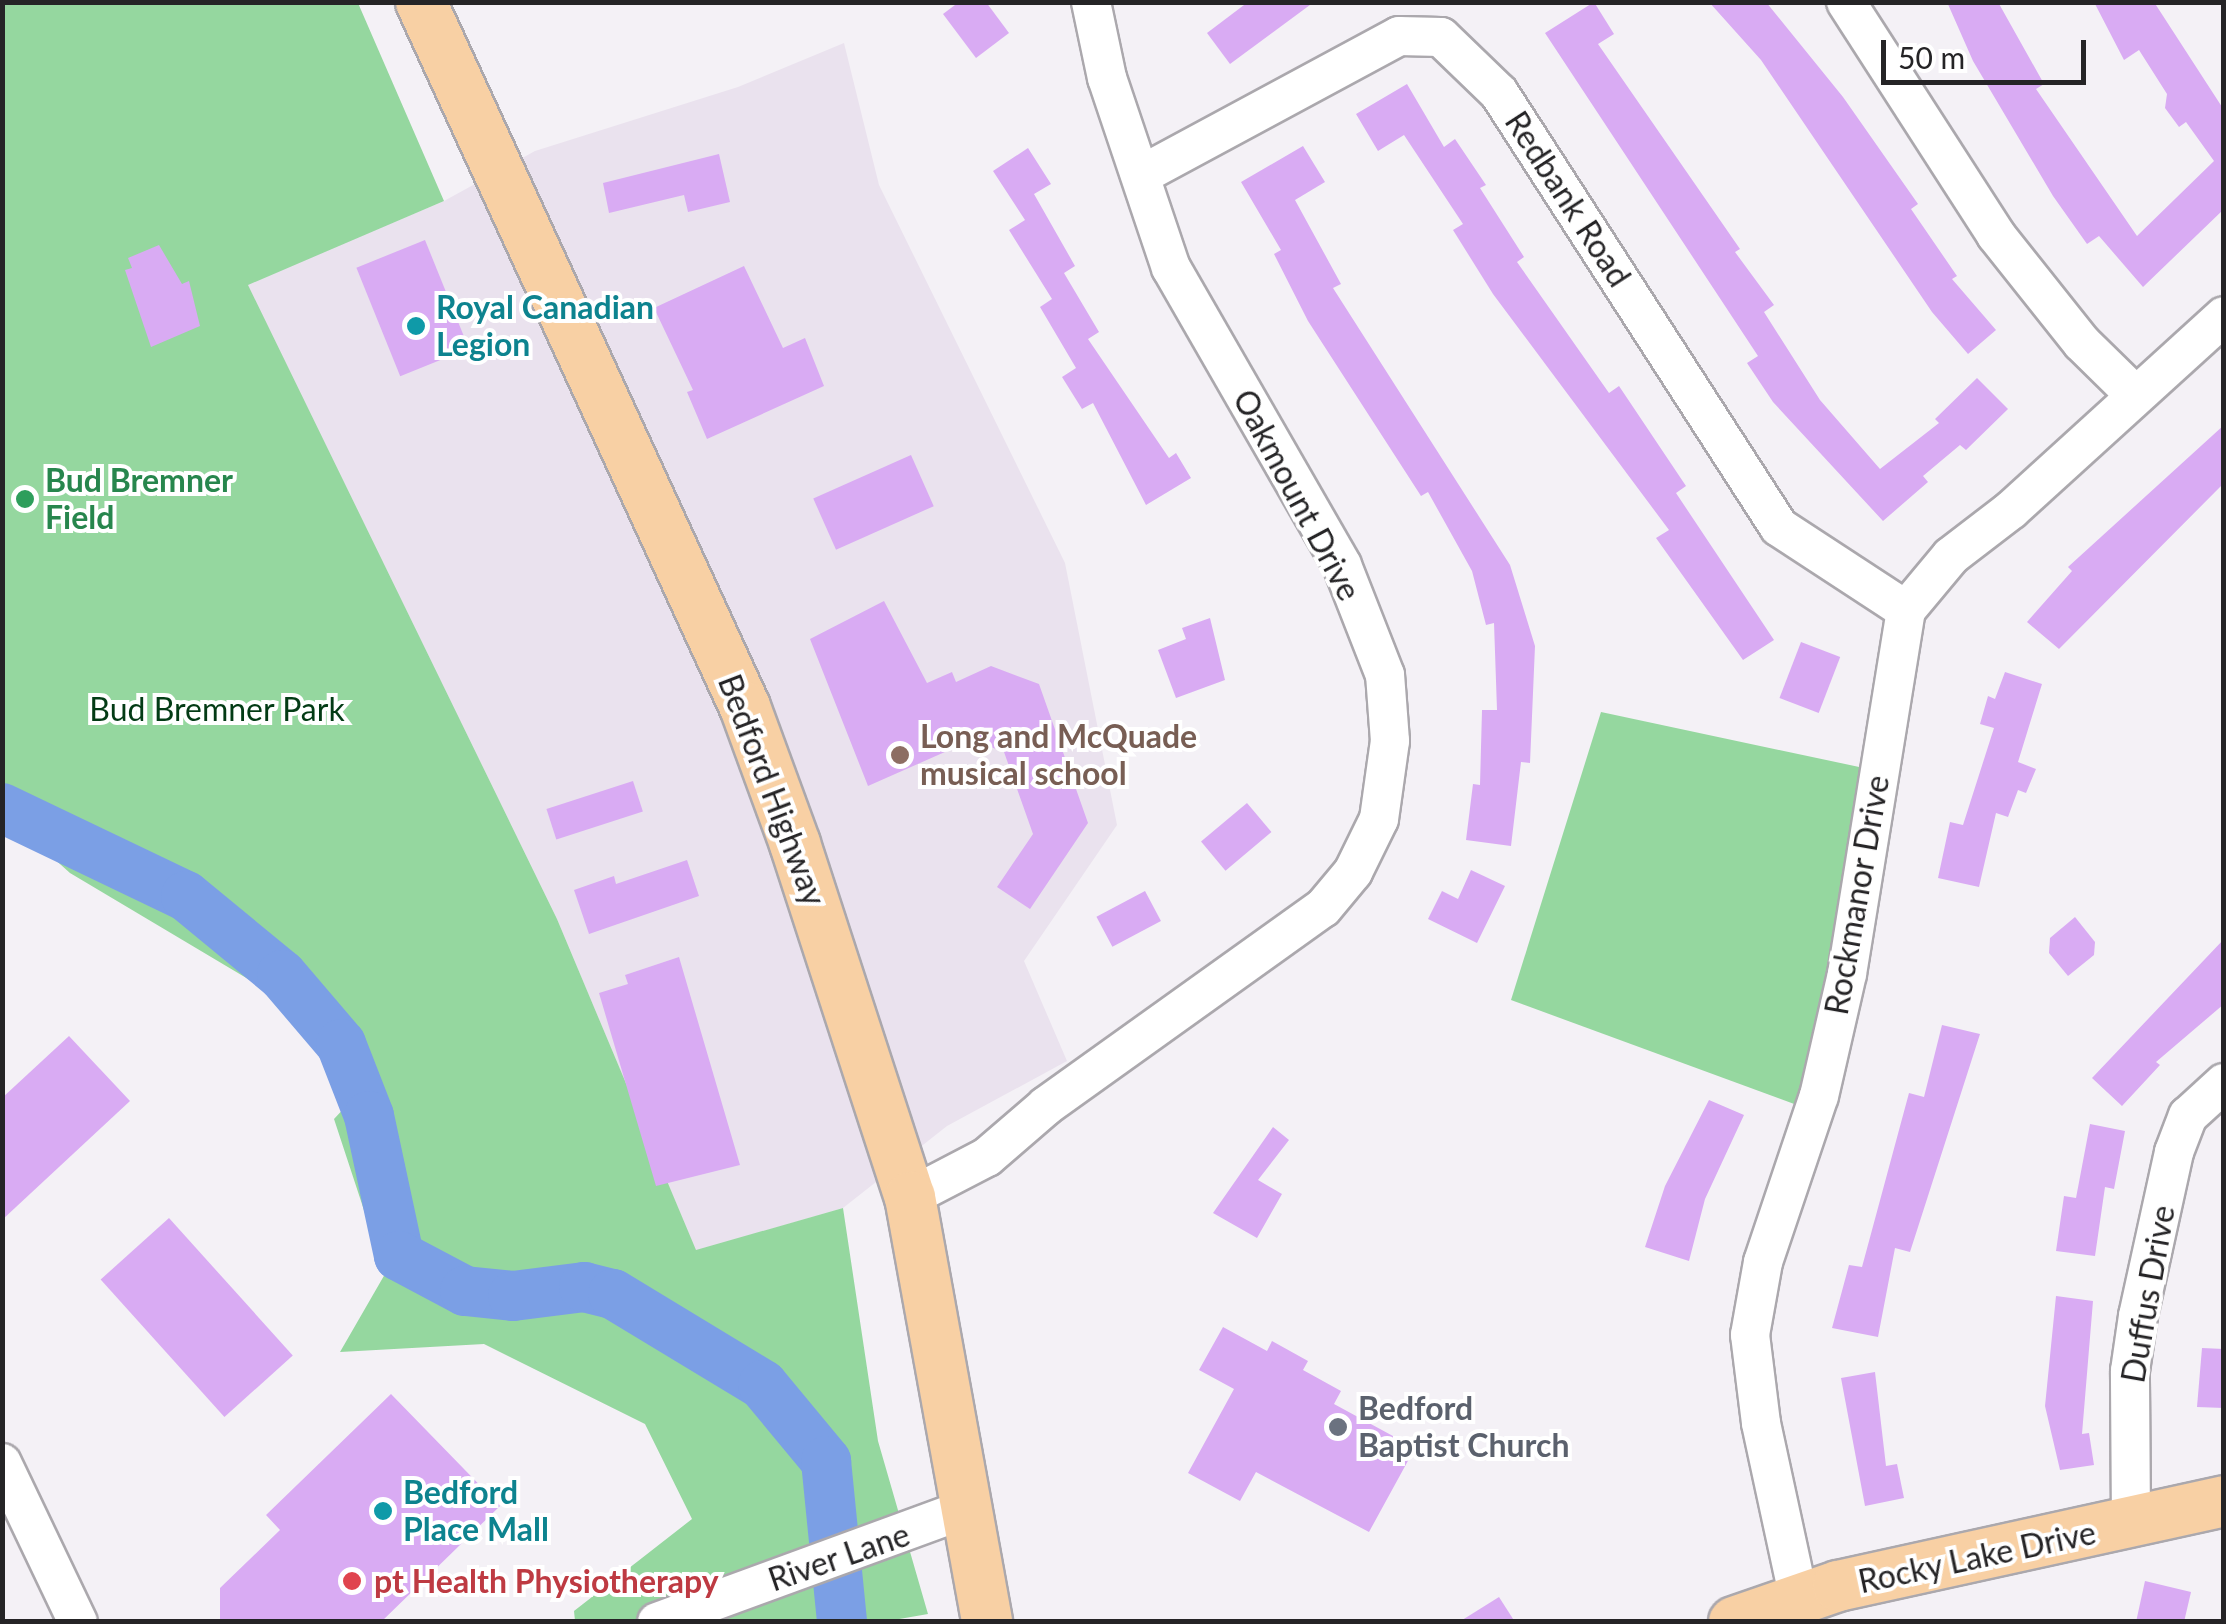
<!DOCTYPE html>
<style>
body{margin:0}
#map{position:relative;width:2226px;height:1624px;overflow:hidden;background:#f4f1f6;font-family:Lato,sans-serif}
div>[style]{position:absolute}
.built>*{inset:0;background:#eae2ee}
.green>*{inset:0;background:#95d79f}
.river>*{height:50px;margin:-25px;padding:0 25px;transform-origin:25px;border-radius:25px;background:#7b9fe5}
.building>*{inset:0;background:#d9abf3;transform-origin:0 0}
.roads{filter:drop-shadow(2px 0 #aba8ad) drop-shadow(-2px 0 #aba8ad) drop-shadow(0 2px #aba8ad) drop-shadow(0 -2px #aba8ad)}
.minor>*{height:38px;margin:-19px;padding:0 19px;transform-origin:19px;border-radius:19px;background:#fff}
.major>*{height:50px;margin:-25px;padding:0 25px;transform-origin:25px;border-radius:25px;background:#f8d0a4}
.dots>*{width:28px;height:28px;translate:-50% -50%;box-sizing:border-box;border:5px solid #fff;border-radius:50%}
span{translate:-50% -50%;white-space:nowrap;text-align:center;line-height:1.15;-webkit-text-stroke:8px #fff;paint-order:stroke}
.street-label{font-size:32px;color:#252426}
.culture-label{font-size:32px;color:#0d838f;font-weight:700}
.left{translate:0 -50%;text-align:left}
.leisure-label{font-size:32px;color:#27864d;font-weight:700}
.park-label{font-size:32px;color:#033b15}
.education-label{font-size:32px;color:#785e54;font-weight:700}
.worship-label{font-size:32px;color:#5b616d;font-weight:700}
.health-label{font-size:32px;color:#be3a42;font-weight:700}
.frame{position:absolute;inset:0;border:5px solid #252426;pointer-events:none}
.scale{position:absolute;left:1881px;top:40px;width:205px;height:45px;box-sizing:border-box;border:5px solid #252426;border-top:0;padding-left:12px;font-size:30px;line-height:35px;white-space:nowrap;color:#252426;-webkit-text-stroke:8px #fff;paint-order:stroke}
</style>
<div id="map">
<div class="built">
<i style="clip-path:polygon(844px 43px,879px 185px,1065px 563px,1117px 825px,1024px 961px,1067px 1061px,947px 1126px,843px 1208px,696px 1251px,557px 919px,247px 284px,444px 201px,535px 151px,738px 87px)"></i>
</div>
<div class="green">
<i style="clip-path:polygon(3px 3px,358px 3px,444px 201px,248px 285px,557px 919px,696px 1250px,843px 1208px,878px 1441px,928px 1614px,882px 1622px,575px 1621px,574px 1611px,692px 1519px,645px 1424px,484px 1344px,340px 1352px,385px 1274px,334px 1119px,362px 1089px,337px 1053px,270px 992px,70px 873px,3px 813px)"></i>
<i style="clip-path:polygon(1601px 712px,1878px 771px,1805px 1108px,1511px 1000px)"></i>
</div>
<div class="river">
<i style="left:2px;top:808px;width:204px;rotate:25.6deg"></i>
<i style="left:186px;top:896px;width:124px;rotate:39.5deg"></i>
<i style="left:282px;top:975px;width:91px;rotate:49.5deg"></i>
<i style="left:341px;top:1044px;width:77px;rotate:68.7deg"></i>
<i style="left:369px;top:1116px;width:143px;rotate:77.9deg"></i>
<i style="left:399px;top:1256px;width:75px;rotate:27.9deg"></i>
<i style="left:465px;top:1291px;width:48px;rotate:5.9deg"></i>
<i style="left:513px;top:1296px;width:72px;rotate:-7.2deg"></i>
<i style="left:584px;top:1287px;width:30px;rotate:14deg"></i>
<i style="left:613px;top:1294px;width:175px;rotate:31.2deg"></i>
<i style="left:763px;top:1385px;width:99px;rotate:50.3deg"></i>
<i style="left:826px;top:1461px;width:162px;rotate:84.3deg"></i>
</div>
<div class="building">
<i style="clip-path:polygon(959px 2px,986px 2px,1009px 33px,976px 58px,943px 14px)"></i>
<i style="clip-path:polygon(1248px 2px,1314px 2px,1230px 64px,1207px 33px)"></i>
<i style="clip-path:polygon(1594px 2px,1614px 34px,1598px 44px,1740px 249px,1735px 252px,1774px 305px,1764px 312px,1820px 400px,1880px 469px,1939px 423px,1935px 419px,1977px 378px,2008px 409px,1966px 450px,1960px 445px,1923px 476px,1928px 482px,1883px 521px,1773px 402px,1747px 363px,1758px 356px,1545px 33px)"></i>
<i style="clip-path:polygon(1709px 2px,1766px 2px,1843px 97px,1918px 204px,1911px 209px,1957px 276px,1952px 279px,1996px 330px,1968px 354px,1932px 312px,1761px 60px)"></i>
<i style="clip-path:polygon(1947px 2px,1998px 2px,2044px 84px,2036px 89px,2137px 236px,2214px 161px,2186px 122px,2179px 127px,2165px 108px,2167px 94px,2139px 50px,2124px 60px,2094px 2px,2154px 2px,2224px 110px,2224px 209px,2143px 287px,2099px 236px,2087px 244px,2053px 196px,1973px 61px)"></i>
<i style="clip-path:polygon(1407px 84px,1444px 147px,1455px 139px,1486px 185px,1480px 188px,1524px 257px,1517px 262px,1609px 393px,1619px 386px,1686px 486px,1676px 493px,1774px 640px,1743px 660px,1656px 538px,1669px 530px,1493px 294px,1453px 230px,1463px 224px,1404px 135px,1378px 151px,1356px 114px)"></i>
<i style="clip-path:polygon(1303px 146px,1325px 182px,1295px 200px,1341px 284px,1333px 288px,1510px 565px,1535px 646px,1530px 763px,1521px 762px,1511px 846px,1466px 840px,1473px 784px,1480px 785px,1482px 710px,1497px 710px,1494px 623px,1486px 625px,1472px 571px,1428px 492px,1421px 496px,1308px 321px,1274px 254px,1281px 250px,1241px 182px)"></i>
<i style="clip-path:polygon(1028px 148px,1051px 184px,1034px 194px,1075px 266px,1064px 273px,1099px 332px,1088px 339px,1169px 458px,1176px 453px,1191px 478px,1146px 505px,1093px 403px,1082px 409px,1062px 377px,1076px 368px,1040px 307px,1052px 299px,1009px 230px,1025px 220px,993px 171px)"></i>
<i style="clip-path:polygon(719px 154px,730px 202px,688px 212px,684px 195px,609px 213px,603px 183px)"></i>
<i style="left:425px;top:240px;width:117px;height:74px;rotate:68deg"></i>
<i style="clip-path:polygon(159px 245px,182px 284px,189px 281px,200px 326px,151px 347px,125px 270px,132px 268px,128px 258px)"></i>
<i style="clip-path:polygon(744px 266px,783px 348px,805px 338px,824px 386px,707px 439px,687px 392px,693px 390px,654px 308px)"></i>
<i style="clip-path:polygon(2224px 425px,2224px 483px,2059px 649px,2027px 622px,2072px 571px,2068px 567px)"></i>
<i style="left:911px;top:455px;width:56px;height:107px;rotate:66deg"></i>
<i style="clip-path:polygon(884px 601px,927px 683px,952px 672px,956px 682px,991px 666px,1039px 684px,1088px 823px,1030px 909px,997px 887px,1033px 834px,1004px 752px,972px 740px,868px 786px,810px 639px)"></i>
<i style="clip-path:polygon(1210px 618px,1225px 680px,1176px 698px,1158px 650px,1186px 639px,1182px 628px)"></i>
<i style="left:1801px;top:642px;width:42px;height:60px;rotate:21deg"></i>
<i style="clip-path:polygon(2005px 672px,2042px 684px,2018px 762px,2036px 769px,2026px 793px,2018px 790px,2008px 817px,1996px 813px,1979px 887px,1938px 878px,1950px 822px,1963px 825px,1994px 728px,1980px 724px,1988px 696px,1995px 699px)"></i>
<i style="left:633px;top:781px;width:32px;height:91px;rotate:72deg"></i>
<i style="left:1247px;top:803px;width:38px;height:60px;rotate:50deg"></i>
<i style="clip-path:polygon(687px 860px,699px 896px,589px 934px,574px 890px,614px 876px,616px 884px)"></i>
<i style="clip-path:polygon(1471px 870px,1505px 886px,1477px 943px,1428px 919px,1442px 891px,1458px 899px)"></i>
<i style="left:1145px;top:891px;width:34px;height:55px;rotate:62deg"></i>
<i style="clip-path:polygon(2075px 917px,2095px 942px,2094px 955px,2068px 976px,2049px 953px,2050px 938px)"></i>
<i style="clip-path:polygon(2224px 939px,2224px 1004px,2156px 1062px,2160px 1065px,2122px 1106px,2092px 1078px)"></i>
<i style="clip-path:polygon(679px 957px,740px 1165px,656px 1186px,599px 993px,628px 984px,625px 975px)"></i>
<i style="clip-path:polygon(1942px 1025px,1980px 1034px,1910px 1252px,1895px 1248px,1878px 1337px,1832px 1328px,1849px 1265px,1862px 1267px,1909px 1093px,1924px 1097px)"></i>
<i style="clip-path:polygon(69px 1036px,130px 1101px,2px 1220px,2px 1098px)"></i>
<i style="clip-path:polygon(1709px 1100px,1744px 1115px,1705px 1199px,1689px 1261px,1645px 1247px,1665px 1186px)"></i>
<i style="clip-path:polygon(2090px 1124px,2125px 1131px,2114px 1189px,2105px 1187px,2095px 1256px,2056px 1251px,2064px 1196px,2076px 1198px)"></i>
<i style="clip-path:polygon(1273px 1127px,1289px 1140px,1258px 1180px,1282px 1194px,1257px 1238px,1213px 1213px)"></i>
<i style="left:169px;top:1218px;width:185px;height:92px;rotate:48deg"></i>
<i style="clip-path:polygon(2056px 1296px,2093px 1301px,2082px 1434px,2089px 1433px,2094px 1465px,2060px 1470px,2045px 1406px)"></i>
<i style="clip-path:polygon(1223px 1327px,1267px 1351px,1272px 1341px,1308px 1361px,1303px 1370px,1341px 1391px,1334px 1404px,1415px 1448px,1369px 1532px,1256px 1472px,1240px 1501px,1188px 1473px,1234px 1389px,1199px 1370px)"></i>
<i style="clip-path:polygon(2202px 1348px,2224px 1349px,2224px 1408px,2197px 1407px)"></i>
<i style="clip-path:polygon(1875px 1372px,1886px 1466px,1897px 1464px,1904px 1498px,1865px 1506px,1841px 1378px)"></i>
<i style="clip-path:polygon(391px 1394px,500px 1506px,381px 1622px,220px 1622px,220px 1588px,280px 1530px,266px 1515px)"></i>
<i style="clip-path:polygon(2145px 1581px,2191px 1592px,2184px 1622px,2136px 1622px)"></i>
<i style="clip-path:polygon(1499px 1597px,1515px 1622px,1459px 1622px)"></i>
</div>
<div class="roads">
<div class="minor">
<i style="left:1846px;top:2px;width:277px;rotate:57.2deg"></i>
<i style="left:1996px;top:235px;width:138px;rotate:51.5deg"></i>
<i style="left:2082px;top:343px;width:73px;rotate:44.4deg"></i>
<i style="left:1141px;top:175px;width:293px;rotate:-28.3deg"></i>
<i style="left:1399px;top:36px;width:42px;rotate:1.4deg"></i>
<i style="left:1441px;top:37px;width:81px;rotate:44deg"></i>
<i style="left:1499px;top:93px;width:516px;rotate:57.17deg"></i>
<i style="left:1779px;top:527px;width:152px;rotate:33.2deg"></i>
<i style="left:910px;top:1197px;width:87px;rotate:-27.5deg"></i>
<i style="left:987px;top:1157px;width:78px;rotate:-40.8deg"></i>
<i style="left:1046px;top:1106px;width:340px;rotate:-35.6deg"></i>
<i style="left:1323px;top:908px;width:47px;rotate:-50.2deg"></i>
<i style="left:1353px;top:872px;width:59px;rotate:-63.9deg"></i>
<i style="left:1379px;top:819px;width:79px;rotate:-82deg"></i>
<i style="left:1390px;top:741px;width:66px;rotate:-94.3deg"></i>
<i style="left:1385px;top:675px;width:118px;rotate:-111.4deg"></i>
<i style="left:1342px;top:565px;width:343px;rotate:-119.9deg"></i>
<i style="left:1171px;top:268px;width:200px;rotate:-108.6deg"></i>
<i style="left:1107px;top:78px;width:78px;rotate:-101.9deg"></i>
<i style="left:2px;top:1463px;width:176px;rotate:64.5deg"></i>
<i style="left:2131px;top:1524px;width:153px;rotate:-90.4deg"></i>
<i style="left:2130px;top:1371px;width:56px;rotate:-81.7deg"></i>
<i style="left:2138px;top:1316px;width:168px;rotate:-77.6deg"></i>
<i style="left:2174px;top:1152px;width:39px;rotate:-69deg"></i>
<i style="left:2188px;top:1116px;width:49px;rotate:-42.5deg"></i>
<i style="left:1799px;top:1599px;width:180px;rotate:-102.2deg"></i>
<i style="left:1761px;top:1423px;width:89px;rotate:-97.1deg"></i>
<i style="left:1750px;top:1335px;width:74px;rotate:-79.9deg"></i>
<i style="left:1763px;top:1262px;width:175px;rotate:-71.4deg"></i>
<i style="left:1819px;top:1096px;width:125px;rotate:-77.1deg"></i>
<i style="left:1847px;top:974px;width:369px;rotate:-80.8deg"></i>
<i style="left:1906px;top:610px;width:70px;rotate:-50.2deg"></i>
<i style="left:1951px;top:556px;width:76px;rotate:-37.5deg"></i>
<i style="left:2011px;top:510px;width:288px;rotate:-42.3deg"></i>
<i style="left:657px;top:1622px;width:326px;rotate:-20.1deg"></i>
</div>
<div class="major">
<i style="left:421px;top:2px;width:776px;rotate:65.32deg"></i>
<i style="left:745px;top:707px;width:146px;rotate:69.9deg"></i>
<i style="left:795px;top:844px;width:371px;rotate:72deg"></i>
<i style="left:910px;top:1197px;width:432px;rotate:79.7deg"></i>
<i style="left:1734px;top:1622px;width:110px;rotate:-19.1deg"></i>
<i style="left:1838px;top:1586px;width:395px;rotate:-12.4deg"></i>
</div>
</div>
<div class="dots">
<i style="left:416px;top:326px;background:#0f9aa8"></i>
<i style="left:25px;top:499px;background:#2e9e5b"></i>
<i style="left:900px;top:755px;background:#8d6e63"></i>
<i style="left:1338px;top:1427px;background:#6b7280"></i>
<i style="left:383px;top:1511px;background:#0f9aa8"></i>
<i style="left:352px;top:1581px;background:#e0444e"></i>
</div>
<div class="street-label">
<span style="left:1568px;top:199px;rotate:57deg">Redbank Road</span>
<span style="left:1297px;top:495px;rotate:62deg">Oakmount Drive</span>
<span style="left:772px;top:790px;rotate:69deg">Bedford Highway</span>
<span style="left:1857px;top:895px;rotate:-80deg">Rockmanor Drive</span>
<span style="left:2148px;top:1294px;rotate:-80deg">Duffus Drive</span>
<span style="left:839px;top:1557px;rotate:-19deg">River Lane</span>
<span style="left:1977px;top:1557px;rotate:-12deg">Rocky Lake Drive</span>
</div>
<div class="culture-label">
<span class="left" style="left:436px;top:326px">Royal Canadian<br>Legion</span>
<span class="left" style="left:403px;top:1511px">Bedford<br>Place Mall</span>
</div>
<div class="leisure-label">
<span class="left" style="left:45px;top:499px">Bud Bremner<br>Field</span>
</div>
<div class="park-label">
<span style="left:217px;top:709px">Bud Bremner Park</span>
</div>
<div class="education-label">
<span class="left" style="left:920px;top:755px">Long and McQuade<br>musical school</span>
</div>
<div class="worship-label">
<span class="left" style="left:1358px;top:1427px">Bedford<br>Baptist Church</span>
</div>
<div class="health-label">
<span class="left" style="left:374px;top:1581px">pt Health Physiotherapy</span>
</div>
<div class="frame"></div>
<div class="scale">50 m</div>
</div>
